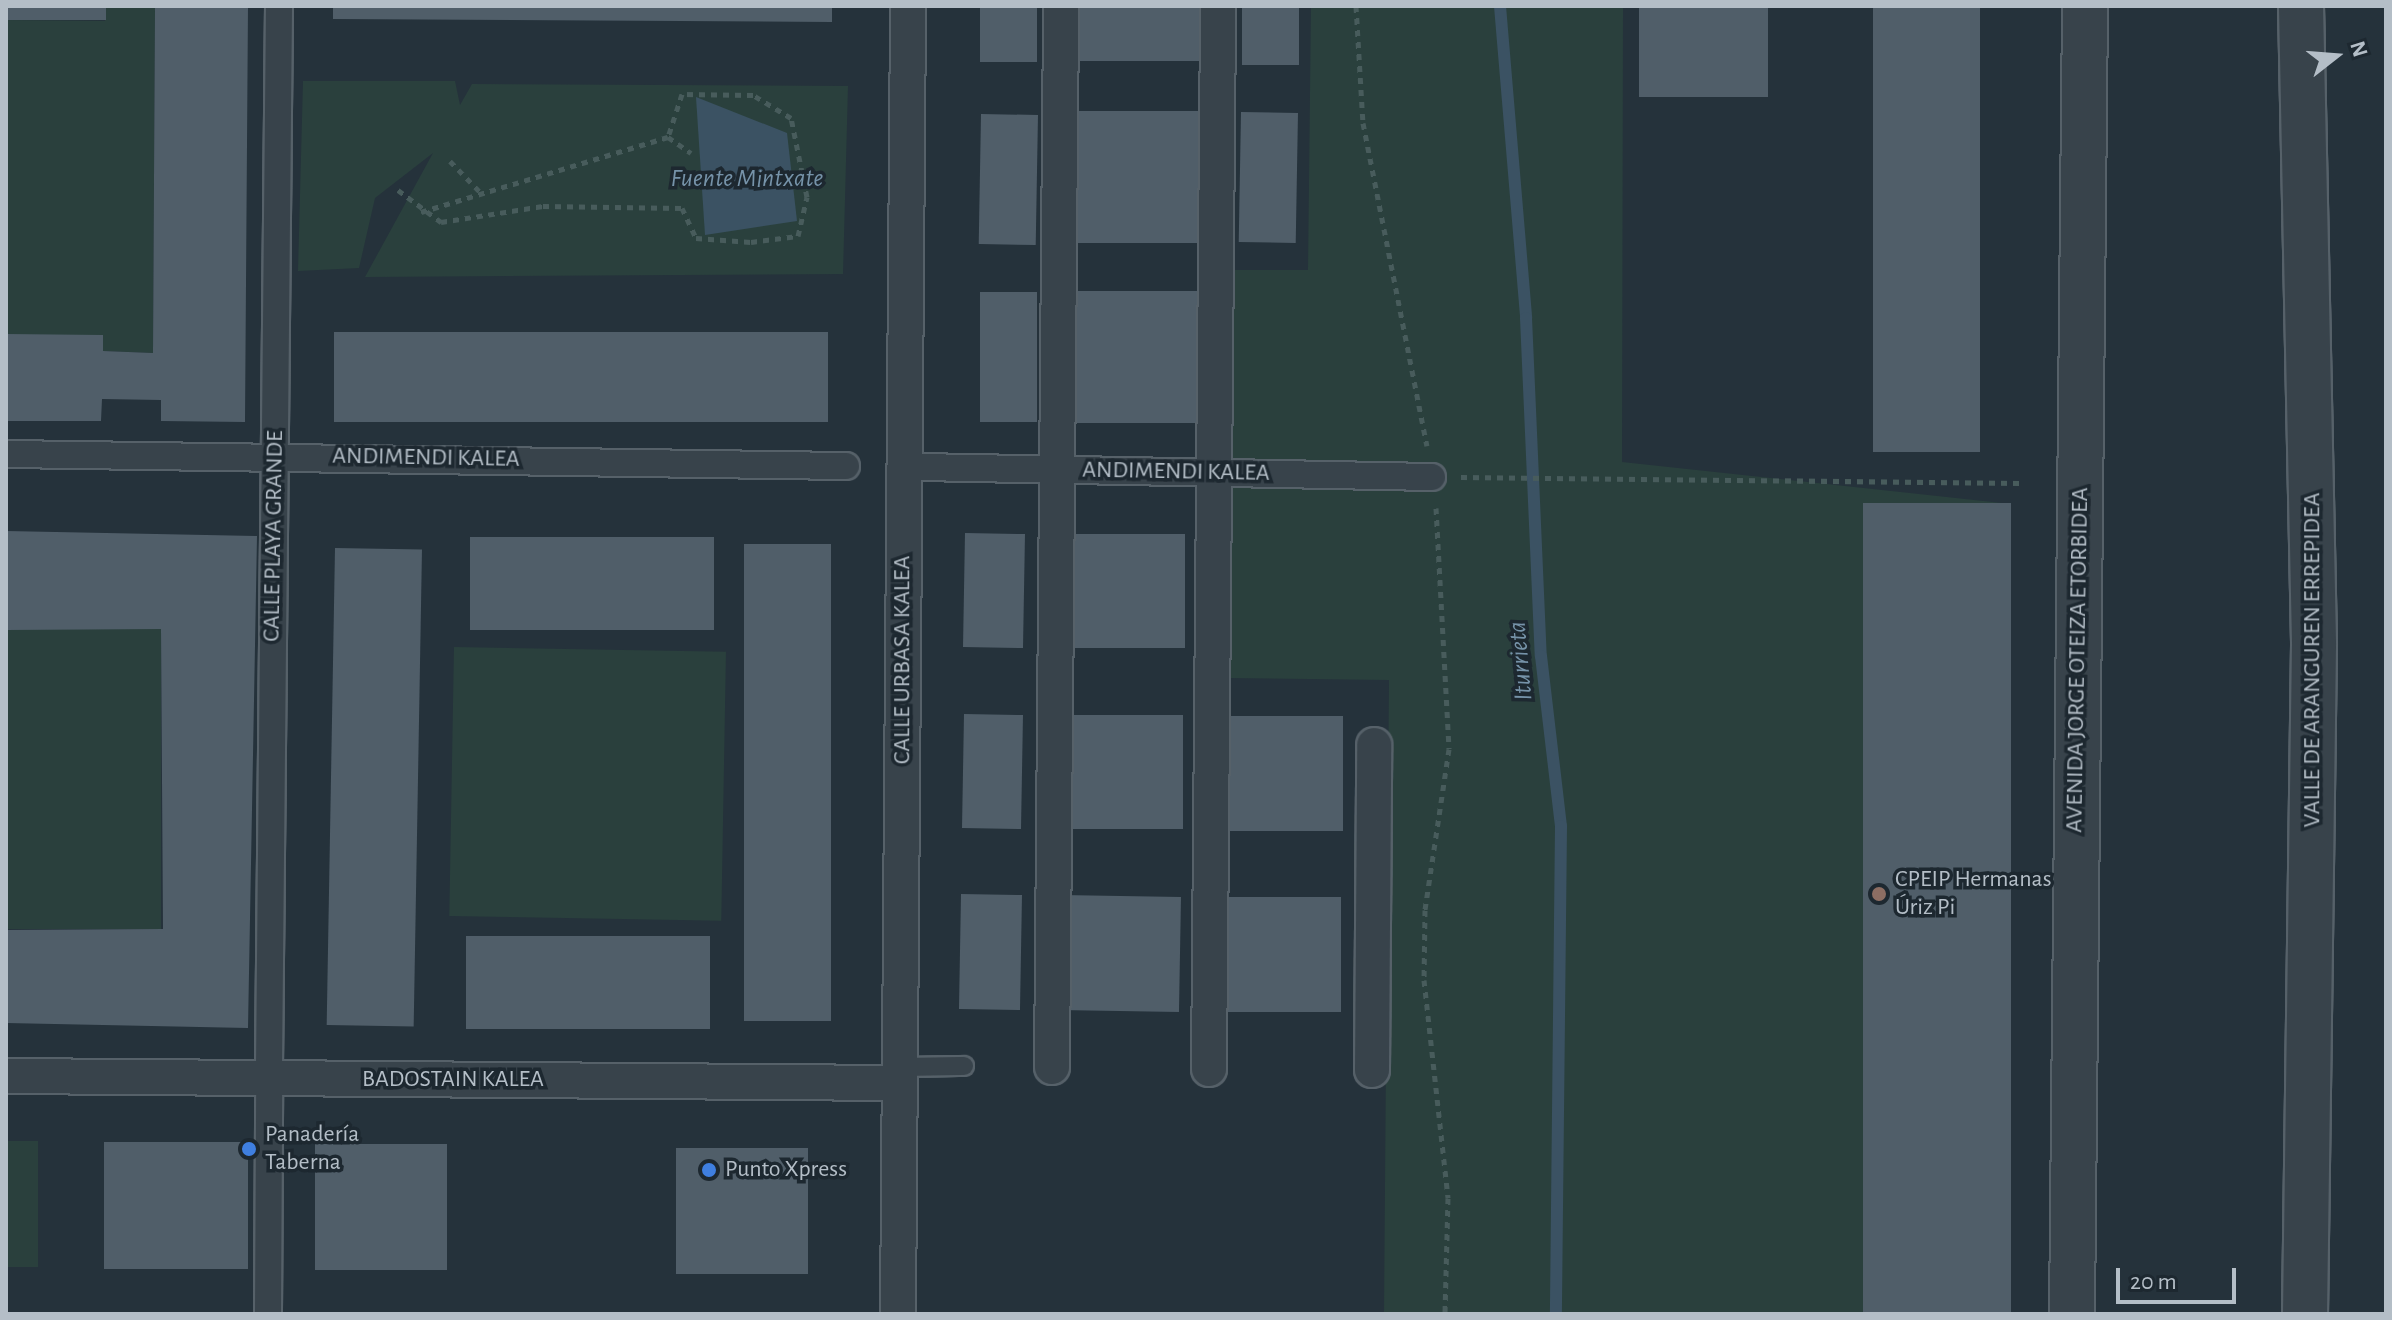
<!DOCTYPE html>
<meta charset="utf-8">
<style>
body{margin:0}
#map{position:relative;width:2392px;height:1320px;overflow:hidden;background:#25323b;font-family:"Alegreya Sans",sans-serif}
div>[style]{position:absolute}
.green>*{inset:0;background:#2a403d;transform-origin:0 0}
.water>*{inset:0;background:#3b5263}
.stream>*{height:12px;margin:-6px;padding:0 6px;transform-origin:6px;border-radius:6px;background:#3b5263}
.building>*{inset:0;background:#505e69;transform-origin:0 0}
.path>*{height:5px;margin-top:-2.5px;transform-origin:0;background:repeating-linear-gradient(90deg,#485c5c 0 6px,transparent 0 12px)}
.roads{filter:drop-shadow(2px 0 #566169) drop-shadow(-2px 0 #566169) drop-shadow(0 2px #566169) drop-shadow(0 -2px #566169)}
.service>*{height:18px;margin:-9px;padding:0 9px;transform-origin:9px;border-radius:9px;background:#38434b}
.pedestrian>*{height:26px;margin:-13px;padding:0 13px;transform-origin:13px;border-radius:13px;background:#38434b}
.minor>*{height:34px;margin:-17px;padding:0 17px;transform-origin:17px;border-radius:17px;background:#38434b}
.tertiary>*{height:44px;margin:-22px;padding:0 22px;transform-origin:22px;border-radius:22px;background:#38434b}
.dots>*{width:22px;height:22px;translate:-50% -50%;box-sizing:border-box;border:4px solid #1d2830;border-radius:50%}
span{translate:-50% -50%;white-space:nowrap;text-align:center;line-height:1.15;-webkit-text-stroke:7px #1d2830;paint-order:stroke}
.street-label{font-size:24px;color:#b4bec7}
.poi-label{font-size:24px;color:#b4bec7}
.left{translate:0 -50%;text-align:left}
.water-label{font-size:26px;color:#7693a9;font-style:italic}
.frame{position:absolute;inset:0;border:8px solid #b4bec7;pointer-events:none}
.north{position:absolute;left:2296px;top:16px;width:80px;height:80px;-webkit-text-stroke:6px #1d2830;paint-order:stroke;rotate:73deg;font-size:22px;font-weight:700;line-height:32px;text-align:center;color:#b4bec7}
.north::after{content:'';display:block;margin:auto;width:28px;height:36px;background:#b4bec7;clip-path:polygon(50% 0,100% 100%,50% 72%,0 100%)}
.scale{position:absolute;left:2116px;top:1268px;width:120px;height:36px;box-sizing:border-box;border:4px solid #b4bec7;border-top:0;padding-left:10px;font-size:24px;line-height:28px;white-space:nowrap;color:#b4bec7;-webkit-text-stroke:6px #1d2830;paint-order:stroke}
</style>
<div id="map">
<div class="green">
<i style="clip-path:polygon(106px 6px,155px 6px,153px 353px,103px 351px,6px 334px,6px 20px,105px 21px)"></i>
<i style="clip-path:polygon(1311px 6px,1623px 6px,1622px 462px,2011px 504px,2003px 1314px,1384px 1314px,1389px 680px,1228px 678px,1233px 270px,1308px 270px)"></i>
<i style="clip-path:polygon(303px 81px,455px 81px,460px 105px,472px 84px,848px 86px,843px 274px,365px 277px,433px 153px,375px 198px,359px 268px,298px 271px)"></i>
<i style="left:161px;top:629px;width:300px;height:155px;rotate:90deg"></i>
<i style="left:454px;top:647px;width:272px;height:269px;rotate:1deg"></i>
<i style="left:6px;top:1141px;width:32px;height:126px"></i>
</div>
<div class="water">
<i style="clip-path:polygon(696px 97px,787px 133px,797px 221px,705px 235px)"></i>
</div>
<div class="stream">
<i style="left:1500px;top:6px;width:313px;rotate:85.2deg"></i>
<i style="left:1526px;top:318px;width:338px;rotate:87.5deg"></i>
<i style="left:1541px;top:656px;width:171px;rotate:83.3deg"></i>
<i style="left:1561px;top:826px;width:488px;rotate:90.6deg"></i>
</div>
<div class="building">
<i style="left:6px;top:6px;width:100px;height:14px"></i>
<i style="clip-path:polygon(155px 6px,248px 6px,245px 422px,161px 421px,161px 400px,102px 399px,101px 421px,6px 421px,6px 334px,103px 335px,103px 351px,153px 353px)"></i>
<i style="clip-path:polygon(333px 6px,832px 6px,832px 22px,333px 19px)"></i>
<i style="left:980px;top:6px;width:57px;height:56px"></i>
<i style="left:1078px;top:6px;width:125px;height:55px"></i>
<i style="left:1242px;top:6px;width:57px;height:59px"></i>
<i style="left:1639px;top:6px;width:129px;height:91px"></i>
<i style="left:1873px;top:6px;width:107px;height:446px"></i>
<i style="left:1076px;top:111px;width:125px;height:132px"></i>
<i style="left:1241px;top:112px;width:57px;height:130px;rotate:1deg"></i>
<i style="left:981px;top:114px;width:57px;height:130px;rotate:1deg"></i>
<i style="left:1077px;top:291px;width:124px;height:132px"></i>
<i style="left:980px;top:292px;width:57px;height:130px"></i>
<i style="left:334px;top:332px;width:494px;height:90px"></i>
<i style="left:1863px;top:503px;width:148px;height:811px"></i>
<i style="clip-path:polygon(6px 531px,257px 536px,248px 1028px,6px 1023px,6px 930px,163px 929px,161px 629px,6px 630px)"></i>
<i style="left:965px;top:533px;width:60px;height:114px;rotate:1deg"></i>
<i style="left:1065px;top:534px;width:120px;height:114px"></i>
<i style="left:470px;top:537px;width:244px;height:93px"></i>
<i style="left:744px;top:544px;width:87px;height:477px"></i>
<i style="left:335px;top:548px;width:87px;height:477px;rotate:1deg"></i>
<i style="left:964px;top:714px;width:59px;height:114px;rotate:1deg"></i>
<i style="left:1063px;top:715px;width:120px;height:114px"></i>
<i style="left:1222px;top:716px;width:121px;height:115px"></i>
<i style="left:961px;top:894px;width:61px;height:115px;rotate:1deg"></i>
<i style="left:1061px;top:895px;width:120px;height:115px;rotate:1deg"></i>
<i style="left:1220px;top:897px;width:121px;height:115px"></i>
<i style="left:466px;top:936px;width:244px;height:93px"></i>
<i style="left:104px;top:1142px;width:144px;height:127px"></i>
<i style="left:315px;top:1144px;width:132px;height:126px"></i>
<i style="left:676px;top:1148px;width:132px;height:126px"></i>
</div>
<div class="path">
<i style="left:1356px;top:6px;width:117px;rotate:86.6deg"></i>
<i style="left:1363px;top:123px;width:329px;rotate:78.8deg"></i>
<i style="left:450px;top:161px;width:43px;rotate:45.9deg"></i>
<i style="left:398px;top:190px;width:54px;rotate:36.7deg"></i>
<i style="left:441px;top:222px;width:103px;rotate:-8.9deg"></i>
<i style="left:543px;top:206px;width:139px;rotate:0.8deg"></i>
<i style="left:682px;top:208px;width:33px;rotate:65deg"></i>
<i style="left:696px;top:238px;width:55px;rotate:4.2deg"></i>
<i style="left:751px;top:242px;width:47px;rotate:-7.3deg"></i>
<i style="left:798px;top:236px;width:40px;rotate:-77deg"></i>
<i style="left:807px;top:197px;width:81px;rotate:-101.4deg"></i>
<i style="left:791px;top:118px;width:44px;rotate:-148.8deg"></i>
<i style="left:753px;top:95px;width:71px;rotate:-179.2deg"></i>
<i style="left:682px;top:94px;width:45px;rotate:108deg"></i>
<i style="left:668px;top:137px;width:28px;rotate:35deg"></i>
<i style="left:421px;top:212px;width:258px;rotate:-16.9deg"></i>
<i style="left:1461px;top:477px;width:559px;rotate:0.61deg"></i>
<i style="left:1436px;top:508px;width:241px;rotate:86.9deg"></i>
<i style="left:1449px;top:749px;width:163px;rotate:98.5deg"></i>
<i style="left:1425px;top:910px;width:70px;rotate:90.8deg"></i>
<i style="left:1424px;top:980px;width:219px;rotate:83.7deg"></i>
<i style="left:1448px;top:1198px;width:116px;rotate:91.5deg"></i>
</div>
<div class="roads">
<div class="service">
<i style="left:899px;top:1067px;width:65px;rotate:-0.9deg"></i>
</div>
<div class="pedestrian">
<i style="left:6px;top:454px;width:840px;rotate:0.82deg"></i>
<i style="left:920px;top:467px;width:512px;rotate:1.12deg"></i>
<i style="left:269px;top:1067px;width:1061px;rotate:-89.46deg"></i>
<i style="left:268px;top:1314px;width:218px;rotate:-89.7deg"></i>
</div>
<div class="minor">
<i style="left:1052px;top:1067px;width:1061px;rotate:-89.51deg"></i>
<i style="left:1209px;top:1069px;width:1063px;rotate:-89.51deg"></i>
<i style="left:1372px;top:1070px;width:325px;rotate:-89.6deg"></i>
<i style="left:6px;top:1076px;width:893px;rotate:0.45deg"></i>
<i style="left:898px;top:1314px;width:1308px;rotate:-89.56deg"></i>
</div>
<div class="tertiary">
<i style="left:2301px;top:6px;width:639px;rotate:88.83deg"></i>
<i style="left:2314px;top:645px;width:669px;rotate:90.77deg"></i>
<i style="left:2072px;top:1314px;width:1308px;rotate:-89.43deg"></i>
</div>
</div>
<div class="dots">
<i style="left:1879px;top:894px;background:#8d6e63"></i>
<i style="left:249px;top:1149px;background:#3f7fe0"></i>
<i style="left:709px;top:1170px;background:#3f7fe0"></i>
</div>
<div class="street-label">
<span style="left:426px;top:458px;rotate:1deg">ANDIMENDI KALEA</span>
<span style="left:1176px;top:472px;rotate:1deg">ANDIMENDI KALEA</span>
<span style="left:274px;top:536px;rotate:-89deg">CALLE PLAYA GRANDE</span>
<span style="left:903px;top:660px;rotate:-90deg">CALLE URBASA KALEA</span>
<span style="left:2078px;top:660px;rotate:-89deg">AVENIDA JORGE OTEIZA ETORBIDEA</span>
<span style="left:2313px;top:660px;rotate:-90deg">VALLE DE ARANGUREN ERREPIDEA</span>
<span style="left:453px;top:1080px">BADOSTAIN KALEA</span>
</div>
<div class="poi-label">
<span class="left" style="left:1895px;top:894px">CPEIP Hermanas<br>Úriz Pi</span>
<span class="left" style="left:265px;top:1149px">Panadería<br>Taberna</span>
<span class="left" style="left:725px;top:1170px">Punto Xpress</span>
</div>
<div class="water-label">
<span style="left:747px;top:179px">Fuente Mintxate</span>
<span style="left:1521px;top:661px;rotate:-95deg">Iturrieta</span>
</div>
<div class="frame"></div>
<div class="north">N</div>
<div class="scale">20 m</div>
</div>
